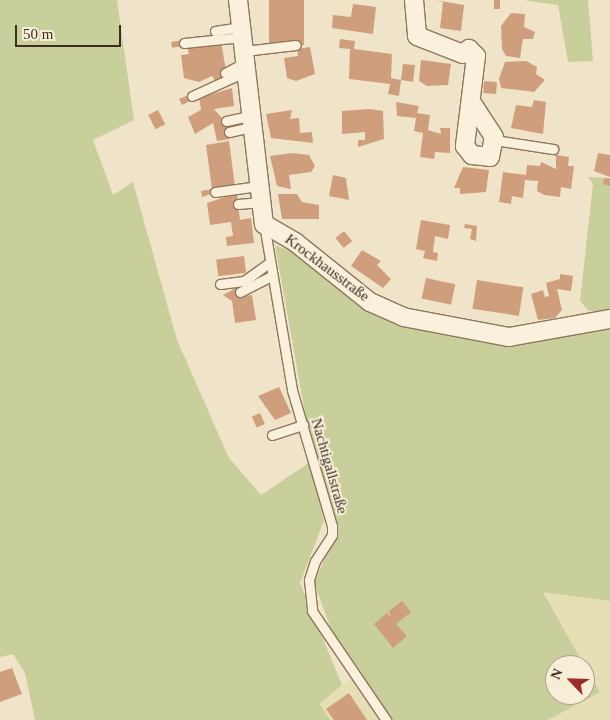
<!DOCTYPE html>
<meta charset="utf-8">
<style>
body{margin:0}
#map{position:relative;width:610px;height:720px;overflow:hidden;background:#f0e4c8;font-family:Georgia,serif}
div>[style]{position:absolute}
.farmland>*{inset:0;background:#e6deb5}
.green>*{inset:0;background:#c9cf9b}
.building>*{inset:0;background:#cf9f7d;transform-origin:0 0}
.roads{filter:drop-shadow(1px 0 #8d765c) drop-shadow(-1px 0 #8d765c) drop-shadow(0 1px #8d765c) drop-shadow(0 -1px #8d765c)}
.service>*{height:9px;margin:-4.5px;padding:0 4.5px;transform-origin:4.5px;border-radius:4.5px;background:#faf1dc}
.minor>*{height:18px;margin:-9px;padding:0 9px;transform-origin:9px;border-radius:9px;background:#faf1dc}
span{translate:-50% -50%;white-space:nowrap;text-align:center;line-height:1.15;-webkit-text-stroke:4px #f7eed8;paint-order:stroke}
.street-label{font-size:15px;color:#3d2e20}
.north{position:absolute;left:545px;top:655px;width:50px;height:50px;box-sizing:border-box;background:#f7eed8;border:1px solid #ada18e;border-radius:50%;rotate:294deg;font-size:14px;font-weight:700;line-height:20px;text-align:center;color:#3d2e20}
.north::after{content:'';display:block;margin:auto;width:18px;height:22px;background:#9e2a2b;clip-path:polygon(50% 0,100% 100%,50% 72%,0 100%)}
.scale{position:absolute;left:15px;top:25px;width:106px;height:22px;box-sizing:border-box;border:2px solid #3d2e20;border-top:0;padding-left:6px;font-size:15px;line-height:18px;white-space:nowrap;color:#3d2e20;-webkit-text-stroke:4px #f7eed8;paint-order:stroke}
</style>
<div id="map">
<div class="farmland">
<i style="clip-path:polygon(542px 591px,610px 601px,610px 720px,548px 720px,600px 692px)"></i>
<i style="clip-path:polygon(359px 671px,393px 720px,330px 720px,320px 704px)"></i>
</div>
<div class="green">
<i style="clip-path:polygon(0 0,117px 0,134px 120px,93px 140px,113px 195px,133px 182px,177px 340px,229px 458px,261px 495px,310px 462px,324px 521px,300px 583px,342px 685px,320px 704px,330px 720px,35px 720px,25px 673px,13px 654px,0 657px)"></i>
<i style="clip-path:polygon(523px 0,588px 0,593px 61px,568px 62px,558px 5px)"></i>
<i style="clip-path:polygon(588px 177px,610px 178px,610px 311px,589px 311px,580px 301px,593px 184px)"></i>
<i style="clip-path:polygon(275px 245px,302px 255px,380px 317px,485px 341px,532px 342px,576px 328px,610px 327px,610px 601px,543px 592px,584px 665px,555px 665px,555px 695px,585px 695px,585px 666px,600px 692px,548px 720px,393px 720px,334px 637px,314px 583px,337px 530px,305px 413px)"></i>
</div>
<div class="building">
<i style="left:269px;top:0;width:35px;height:45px"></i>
<i style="clip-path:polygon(435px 0,464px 5px,461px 31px,440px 28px,443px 2px)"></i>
<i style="left:494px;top:0;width:6px;height:9px"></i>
<i style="clip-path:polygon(353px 4px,376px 7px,373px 34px,332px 28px,333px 15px,351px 17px)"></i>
<i style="clip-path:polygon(511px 13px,525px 14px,524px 27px,535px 32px,533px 39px,523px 39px,520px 58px,506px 56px,502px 49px,501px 26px)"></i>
<i style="clip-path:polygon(340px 39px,355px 41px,354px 49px,392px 54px,391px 78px,401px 80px,403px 64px,415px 65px,413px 82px,401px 80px,399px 96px,388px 94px,390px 84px,349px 79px,350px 49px,339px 48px)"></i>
<i style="left:183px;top:40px;width:6px;height:12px;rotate:81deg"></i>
<i style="clip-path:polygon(221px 42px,227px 76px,216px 82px,212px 76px,199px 82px,184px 78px,181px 55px,189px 54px,187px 46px)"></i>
<i style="clip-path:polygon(310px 47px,315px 74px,296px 81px,287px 78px,284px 58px,298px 56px,297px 49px)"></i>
<i style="clip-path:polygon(421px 60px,451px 64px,448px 85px,427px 86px,419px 81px)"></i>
<i style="clip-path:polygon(526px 61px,537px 67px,536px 74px,545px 80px,534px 92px,501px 88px,499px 79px,505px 62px)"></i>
<i style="left:484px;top:81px;width:13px;height:12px;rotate:4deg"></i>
<i style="clip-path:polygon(232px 88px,234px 106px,214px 109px,229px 126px,230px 139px,217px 141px,213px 123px,195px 134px,188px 117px,201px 110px,199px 98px)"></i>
<i style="clip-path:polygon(191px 94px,194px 99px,182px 105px,179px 99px)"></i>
<i style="clip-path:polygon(534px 100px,546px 102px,543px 134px,511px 128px,516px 105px,532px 107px)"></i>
<i style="clip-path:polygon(396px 102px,419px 106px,417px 113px,430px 115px,428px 130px,441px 134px,440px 128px,450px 128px,450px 153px,435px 152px,434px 159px,420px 157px,423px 133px,414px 131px,416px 118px,397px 116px)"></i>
<i style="clip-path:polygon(370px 109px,383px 111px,384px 139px,358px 147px,358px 140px,365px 140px,365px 132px,342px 134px,342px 111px)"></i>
<i style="left:158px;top:110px;width:16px;height:11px;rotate:63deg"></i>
<i style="clip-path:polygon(292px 110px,290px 119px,299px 118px,300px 133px,312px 132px,313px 143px,271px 138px,266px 114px)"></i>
<i style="clip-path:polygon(229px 141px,235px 186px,202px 197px,201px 191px,212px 189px,206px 145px)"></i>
<i style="clip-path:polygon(293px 153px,309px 155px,315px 166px,311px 172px,289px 175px,291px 189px,277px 186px,270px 156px)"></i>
<i style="clip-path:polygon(598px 153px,610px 155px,610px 177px,594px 171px)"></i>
<i style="clip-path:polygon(556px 155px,569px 157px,568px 166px,574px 166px,571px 189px,561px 187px,560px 197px,544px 195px,537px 191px,538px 181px,525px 180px,523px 198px,512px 196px,511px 204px,499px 202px,503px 172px,526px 175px,527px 165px,540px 166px,541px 162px,556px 169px)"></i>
<i style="clip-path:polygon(463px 167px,489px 170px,486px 192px,460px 194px,460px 188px,454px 188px)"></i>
<i style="clip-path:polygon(333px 175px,346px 178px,349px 200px,329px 196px)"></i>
<i style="clip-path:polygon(604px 178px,610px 179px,610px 186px,603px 184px)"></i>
<i style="clip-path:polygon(237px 193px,240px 220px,251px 218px,254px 243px,227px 246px,226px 237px,233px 236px,231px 222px,210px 225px,207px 203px)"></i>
<i style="clip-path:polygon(278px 194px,297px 194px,302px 202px,319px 205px,319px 219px,282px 219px)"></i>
<i style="clip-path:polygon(421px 220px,450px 225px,448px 239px,435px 236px,433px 252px,438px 253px,437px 261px,423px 258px,425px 251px,416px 249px)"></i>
<i style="clip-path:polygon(465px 224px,477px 226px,476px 241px,470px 239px,472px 229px,464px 228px)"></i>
<i style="left:344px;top:231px;width:13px;height:11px;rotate:51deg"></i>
<i style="clip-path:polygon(362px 250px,381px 261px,377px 265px,391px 279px,383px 288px,351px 266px)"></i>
<i style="left:244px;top:256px;width:17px;height:28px;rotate:83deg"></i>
<i style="clip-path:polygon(560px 274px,573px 276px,571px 291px,557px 289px,562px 310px,555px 318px,538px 320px,531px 294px,543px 290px,545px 297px,549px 296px,546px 283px,560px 279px)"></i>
<i style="left:426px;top:278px;width:30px;height:21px;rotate:12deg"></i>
<i style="left:477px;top:280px;width:47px;height:29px;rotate:9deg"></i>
<i style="clip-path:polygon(238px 287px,242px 296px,252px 295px,256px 320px,235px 323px,232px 301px,223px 295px)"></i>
<i style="clip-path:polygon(279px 387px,291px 413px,275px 420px,258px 396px)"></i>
<i style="left:260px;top:413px;width:12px;height:9px;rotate:66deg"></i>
<i style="clip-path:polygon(402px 601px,411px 612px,396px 624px,407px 636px,393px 648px,374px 624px,387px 613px,391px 618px,389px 611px)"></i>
<i style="clip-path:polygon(12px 668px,22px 694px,0 702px,0 672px)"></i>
<i style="clip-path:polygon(349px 693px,367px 720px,334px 720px,326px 709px)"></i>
</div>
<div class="roads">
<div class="service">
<i style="left:215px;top:31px;width:26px;rotate:-9deg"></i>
<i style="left:184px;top:43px;width:58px;rotate:-5.9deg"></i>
<i style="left:244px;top:51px;width:52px;rotate:-6.6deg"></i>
<i style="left:225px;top:73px;width:24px;rotate:-28deg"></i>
<i style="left:192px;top:96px;width:60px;rotate:-24.4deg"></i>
<i style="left:226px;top:121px;width:24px;rotate:-12deg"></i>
<i style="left:229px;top:132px;width:23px;rotate:-13deg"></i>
<i style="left:494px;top:140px;width:60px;rotate:8.7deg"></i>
<i style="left:215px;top:192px;width:44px;rotate:-7.8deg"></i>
<i style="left:238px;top:204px;width:23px;rotate:-5deg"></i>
<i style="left:264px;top:224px;width:168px;rotate:80.4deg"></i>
<i style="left:292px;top:390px;width:142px;rotate:73.6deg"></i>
<i style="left:332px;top:526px;width:9px;rotate:90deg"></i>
<i style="left:332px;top:535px;width:31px;rotate:123deg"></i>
<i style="left:315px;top:561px;width:20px;rotate:108deg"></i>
<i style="left:309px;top:580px;width:31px;rotate:84deg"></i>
<i style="left:312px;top:611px;width:132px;rotate:55.8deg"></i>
<i style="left:220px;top:284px;width:24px;rotate:-7deg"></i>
<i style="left:244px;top:281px;width:31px;rotate:-36deg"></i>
<i style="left:240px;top:292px;width:35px;rotate:-27deg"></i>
<i style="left:272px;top:435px;width:33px;rotate:-18deg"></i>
</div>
<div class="minor">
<i style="left:238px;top:0;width:226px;rotate:83.4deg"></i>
<i style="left:264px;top:224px;width:36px;rotate:30deg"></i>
<i style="left:295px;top:242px;width:96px;rotate:38.7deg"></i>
<i style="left:370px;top:302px;width:36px;rotate:24deg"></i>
<i style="left:403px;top:317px;width:108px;rotate:10.7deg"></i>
<i style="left:509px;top:337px;width:103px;rotate:-10.1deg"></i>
<i style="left:414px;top:0;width:36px;rotate:85deg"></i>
<i style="left:417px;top:36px;width:49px;rotate:21.4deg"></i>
<i style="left:463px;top:54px;width:8px;rotate:-40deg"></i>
<i style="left:469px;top:49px;width:10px;rotate:45deg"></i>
<i style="left:476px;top:56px;width:91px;rotate:97deg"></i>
<i style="left:465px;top:146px;width:11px;rotate:52deg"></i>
<i style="left:472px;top:155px;width:18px;rotate:6deg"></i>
<i style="left:490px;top:157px;width:20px;rotate:-79deg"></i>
<i style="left:494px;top:137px;width:38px;rotate:-123deg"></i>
</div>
</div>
<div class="street-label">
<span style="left:327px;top:268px;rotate:37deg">Krockhausstraße</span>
<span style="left:329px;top:466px;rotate:74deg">Nachtigallstraße</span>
</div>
<div class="north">N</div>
<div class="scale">50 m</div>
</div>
